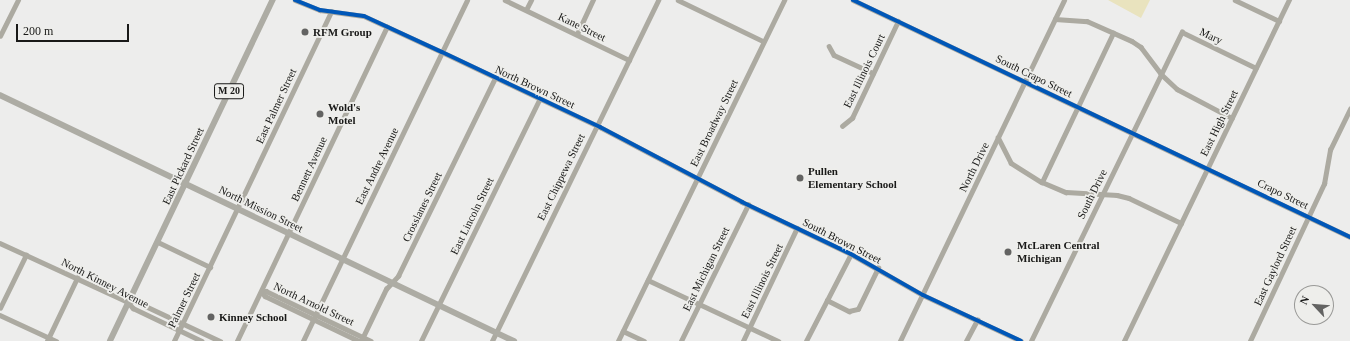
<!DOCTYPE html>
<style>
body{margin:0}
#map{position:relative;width:1350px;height:341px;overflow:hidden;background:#ededec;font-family:"Times New Roman",serif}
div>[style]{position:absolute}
.green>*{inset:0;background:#e9e3be}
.minor>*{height:4.5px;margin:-2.25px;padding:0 2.25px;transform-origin:2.25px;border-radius:2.25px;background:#acaaa1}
.major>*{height:5.5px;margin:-2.75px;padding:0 2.75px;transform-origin:2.75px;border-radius:2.75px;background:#adaca4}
.cycleway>*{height:4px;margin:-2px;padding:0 2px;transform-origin:2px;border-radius:2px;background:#0057b8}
.dots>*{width:11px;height:11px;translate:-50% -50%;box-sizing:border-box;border:2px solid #eeeeeb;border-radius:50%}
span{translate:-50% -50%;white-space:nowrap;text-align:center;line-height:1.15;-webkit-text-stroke:3.5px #eeeeeb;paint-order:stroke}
.shield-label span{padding:1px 3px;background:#eeeeeb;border:1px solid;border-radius:3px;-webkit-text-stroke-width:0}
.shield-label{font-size:10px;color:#191918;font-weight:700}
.street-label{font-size:11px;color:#191918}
.poi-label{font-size:11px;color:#191918;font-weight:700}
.left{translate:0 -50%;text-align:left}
.north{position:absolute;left:1294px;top:285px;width:40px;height:40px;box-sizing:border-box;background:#eeeeeb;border:1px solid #999997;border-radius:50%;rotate:296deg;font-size:11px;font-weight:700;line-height:16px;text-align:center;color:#191918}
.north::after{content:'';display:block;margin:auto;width:14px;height:18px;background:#636362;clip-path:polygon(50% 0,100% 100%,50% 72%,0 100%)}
.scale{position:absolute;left:16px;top:24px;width:113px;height:18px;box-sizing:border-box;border:2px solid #191918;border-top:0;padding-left:5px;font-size:12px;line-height:14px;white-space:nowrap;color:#191918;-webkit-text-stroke:3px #eeeeeb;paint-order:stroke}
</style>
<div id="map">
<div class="green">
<i style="clip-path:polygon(1108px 0,1150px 0,1141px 18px)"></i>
</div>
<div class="minor">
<i style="left:295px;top:0;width:27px;rotate:22deg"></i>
<i style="left:320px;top:10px;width:44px;rotate:7.8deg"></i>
<i style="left:364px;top:16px;width:86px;rotate:24.8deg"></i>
<i style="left:442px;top:52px;width:175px;rotate:25.4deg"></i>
<i style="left:600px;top:127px;width:161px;rotate:27.8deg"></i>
<i style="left:742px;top:202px;width:121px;rotate:25.5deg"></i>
<i style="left:851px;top:254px;width:83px;rotate:29.7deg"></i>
<i style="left:923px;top:295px;width:108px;rotate:25.1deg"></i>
<i style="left:505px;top:0;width:138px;rotate:25.8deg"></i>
<i style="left:678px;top:0;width:94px;rotate:25.8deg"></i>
<i style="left:853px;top:0;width:551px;rotate:25.49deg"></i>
<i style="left:1235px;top:0;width:49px;rotate:25.5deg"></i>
<i style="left:526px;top:10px;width:11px;rotate:-63deg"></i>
<i style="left:1055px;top:19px;width:32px;rotate:4deg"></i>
<i style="left:1087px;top:21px;width:49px;rotate:24deg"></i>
<i style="left:1132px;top:41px;width:11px;rotate:34deg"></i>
<i style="left:1141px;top:47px;width:34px;rotate:53deg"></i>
<i style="left:1161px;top:74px;width:22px;rotate:43deg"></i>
<i style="left:1177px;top:89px;width:62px;rotate:27.8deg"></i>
<i style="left:577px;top:34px;width:38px;rotate:-65deg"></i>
<i style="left:0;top:36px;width:40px;rotate:-63.4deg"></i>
<i style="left:829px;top:46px;width:10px;rotate:61deg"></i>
<i style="left:834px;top:55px;width:43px;rotate:24.8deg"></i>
<i style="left:842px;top:126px;width:13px;rotate:-39deg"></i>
<i style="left:852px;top:118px;width:107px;rotate:-64.6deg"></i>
<i style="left:998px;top:137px;width:29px;rotate:63deg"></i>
<i style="left:1011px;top:163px;width:36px;rotate:32deg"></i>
<i style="left:1042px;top:182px;width:26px;rotate:23deg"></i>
<i style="left:1066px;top:192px;width:51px;rotate:3.4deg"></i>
<i style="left:1117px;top:195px;width:12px;rotate:14deg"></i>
<i style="left:1129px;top:198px;width:58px;rotate:25.7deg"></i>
<i style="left:1042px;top:182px;width:165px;rotate:-64.5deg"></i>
<i style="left:158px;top:242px;width:58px;rotate:25.7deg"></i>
<i style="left:0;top:243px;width:141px;rotate:24.7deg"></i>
<i style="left:128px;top:302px;width:8px;rotate:50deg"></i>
<i style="left:133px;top:308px;width:76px;rotate:25.6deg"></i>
<i style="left:648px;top:280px;width:144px;rotate:25.1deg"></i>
<i style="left:262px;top:292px;width:4px;rotate:-14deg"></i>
<i style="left:266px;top:291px;width:116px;rotate:25.5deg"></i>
<i style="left:262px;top:292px;width:5px;rotate:53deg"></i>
<i style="left:265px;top:296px;width:104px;rotate:25.6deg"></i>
<i style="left:827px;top:300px;width:25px;rotate:27deg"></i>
<i style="left:849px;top:311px;width:9px;rotate:-13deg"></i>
<i style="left:858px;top:309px;width:46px;rotate:-64deg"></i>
<i style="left:128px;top:302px;width:9px"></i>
<i style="left:137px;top:302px;width:92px;rotate:25.2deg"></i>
<i style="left:0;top:308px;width:59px;rotate:-63.9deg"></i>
<i style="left:0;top:315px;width:62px;rotate:24.9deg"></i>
<i style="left:623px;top:331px;width:23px;rotate:25deg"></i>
<i style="left:47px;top:341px;width:70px;rotate:-64.5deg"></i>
<i style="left:174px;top:341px;width:365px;rotate:-64.5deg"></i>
<i style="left:237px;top:341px;width:348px;rotate:-64.5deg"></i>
<i style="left:303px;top:341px;width:378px;rotate:-64.3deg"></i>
<i style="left:361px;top:341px;width:58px;rotate:-64.3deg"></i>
<i style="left:386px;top:289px;width:18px;rotate:-47deg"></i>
<i style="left:398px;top:276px;width:220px;rotate:-63.9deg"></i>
<i style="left:421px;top:341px;width:268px;rotate:-63.9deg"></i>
<i style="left:492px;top:341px;width:379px;rotate:-64deg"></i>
<i style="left:618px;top:341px;width:379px;rotate:-64deg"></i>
<i style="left:681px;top:341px;width:152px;rotate:-63.8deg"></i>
<i style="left:743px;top:341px;width:125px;rotate:-64.5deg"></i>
<i style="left:806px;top:341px;width:98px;rotate:-62.7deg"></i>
<i style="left:900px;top:341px;width:378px;rotate:-64.3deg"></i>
<i style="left:966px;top:341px;width:24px;rotate:-62deg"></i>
<i style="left:1031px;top:341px;width:344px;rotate:-64deg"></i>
<i style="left:1182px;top:32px;width:82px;rotate:25.9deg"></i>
<i style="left:1124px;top:341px;width:379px;rotate:-64.2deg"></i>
<i style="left:1250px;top:341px;width:174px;rotate:-64.8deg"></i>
<i style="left:1324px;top:184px;width:35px;rotate:-80deg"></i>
<i style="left:1330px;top:150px;width:46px;rotate:-64deg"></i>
</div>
<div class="major">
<i style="left:0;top:95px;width:570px;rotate:25.58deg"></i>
<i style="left:110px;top:341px;width:378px;rotate:-64.5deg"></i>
</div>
<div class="cycleway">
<i style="left:295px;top:0;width:27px;rotate:22deg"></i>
<i style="left:320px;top:10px;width:44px;rotate:7.8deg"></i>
<i style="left:364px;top:16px;width:86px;rotate:24.8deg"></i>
<i style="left:442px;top:52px;width:175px;rotate:25.4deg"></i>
<i style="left:600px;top:127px;width:161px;rotate:27.8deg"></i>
<i style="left:742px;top:202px;width:121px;rotate:25.5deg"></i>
<i style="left:851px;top:254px;width:83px;rotate:29.7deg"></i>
<i style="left:923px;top:295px;width:108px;rotate:25.1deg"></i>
<i style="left:853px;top:0;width:551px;rotate:25.49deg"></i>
</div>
<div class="dots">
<i style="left:305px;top:32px;background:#636362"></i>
<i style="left:320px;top:114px;background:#636362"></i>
<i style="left:800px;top:178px;background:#636362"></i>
<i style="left:1008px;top:252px;background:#636362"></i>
<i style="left:211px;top:317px;background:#636362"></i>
</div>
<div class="shield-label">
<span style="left:229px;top:91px">M 20</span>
</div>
<div class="street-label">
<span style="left:582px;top:27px;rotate:26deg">Kane Street</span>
<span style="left:1211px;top:36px;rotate:25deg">Mary</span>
<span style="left:864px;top:71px;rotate:-64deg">East Illinois Court</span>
<span style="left:1034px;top:76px;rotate:26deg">South Crapo Street</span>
<span style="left:535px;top:87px;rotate:25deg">North Brown Street</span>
<span style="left:276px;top:106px;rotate:-65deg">East Palmer Street</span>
<span style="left:714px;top:123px;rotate:-64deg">East Broadway Street</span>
<span style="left:1219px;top:123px;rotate:-64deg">East High Street</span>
<span style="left:183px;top:166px;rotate:-65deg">East Pickard Street</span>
<span style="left:377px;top:166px;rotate:-64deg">East Andre Avenue</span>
<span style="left:974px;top:167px;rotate:-64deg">North Drive</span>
<span style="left:309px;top:169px;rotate:-65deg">Bennett Avenue</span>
<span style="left:561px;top:177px;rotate:-64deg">East Chippewa Street</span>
<span style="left:1092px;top:194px;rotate:-64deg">South Drive</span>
<span style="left:1283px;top:194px;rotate:26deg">Crapo Street</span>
<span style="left:422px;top:207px;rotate:-64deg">Crosslanes Street</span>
<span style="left:261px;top:209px;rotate:26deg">North Mission Street</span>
<span style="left:472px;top:216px;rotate:-64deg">East Lincoln Street</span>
<span style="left:842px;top:241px;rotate:27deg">South Brown Street</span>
<span style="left:1275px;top:266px;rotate:-65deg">East Gaylord Street</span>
<span style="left:706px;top:269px;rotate:-64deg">East Michigan Street</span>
<span style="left:762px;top:281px;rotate:-64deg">East Illinois Street</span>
<span style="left:105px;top:283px;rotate:27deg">North Kinney Avenue</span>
<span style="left:184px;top:300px;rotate:-64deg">Palmer Street</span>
<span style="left:314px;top:304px;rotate:25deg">North Arnold Street</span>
</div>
<div class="poi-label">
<span class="left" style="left:313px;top:32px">RFM Group</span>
<span class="left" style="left:328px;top:114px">Wold's<br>Motel</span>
<span class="left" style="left:808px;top:178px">Pullen<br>Elementary School</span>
<span class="left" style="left:1017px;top:252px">McLaren Central<br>Michigan</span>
<span class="left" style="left:219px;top:317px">Kinney School</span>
</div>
<div class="north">N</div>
<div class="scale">200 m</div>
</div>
